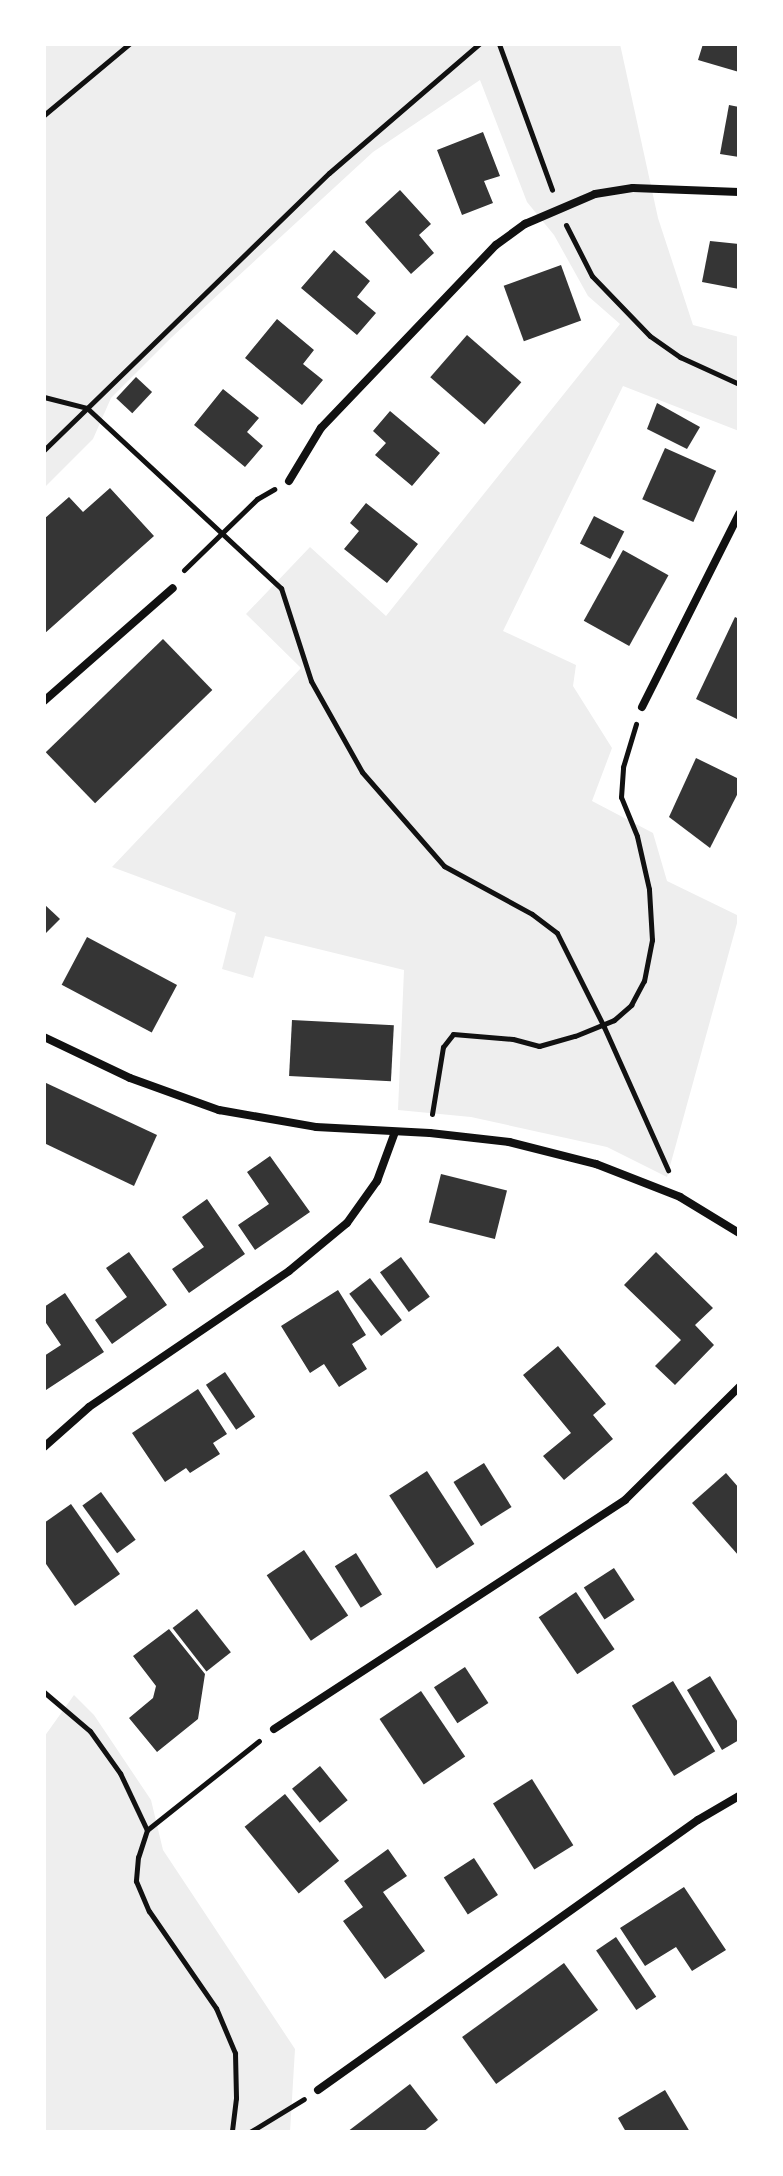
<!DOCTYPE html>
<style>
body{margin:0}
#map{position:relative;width:783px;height:2176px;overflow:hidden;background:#fff;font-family:Merriweather,serif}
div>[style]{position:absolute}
.green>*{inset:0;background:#eee}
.building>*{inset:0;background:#353535;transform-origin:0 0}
.path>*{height:5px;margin:-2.5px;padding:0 2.5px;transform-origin:2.5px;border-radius:2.5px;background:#111}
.minor>*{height:8px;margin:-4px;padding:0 4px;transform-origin:4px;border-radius:4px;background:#111}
span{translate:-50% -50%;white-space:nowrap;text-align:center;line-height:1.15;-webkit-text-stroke:8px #fff;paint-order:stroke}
.frame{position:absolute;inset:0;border:46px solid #fff;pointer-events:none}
</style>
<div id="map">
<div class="green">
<i style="clip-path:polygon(44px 44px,620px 44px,658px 218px,693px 325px,739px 337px,739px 431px,623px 386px,503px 631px,576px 665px,573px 686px,612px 748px,592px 801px,653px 833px,667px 881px,739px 916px,667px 1177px,607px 1147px,471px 1117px,398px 1110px,404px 970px,265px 936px,253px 978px,222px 969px,236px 913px,112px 867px,301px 668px,246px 614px,310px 547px,386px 616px,620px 324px,588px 296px,554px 235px,527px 202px,480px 80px,373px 152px,172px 337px,111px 398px,93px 439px,44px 488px)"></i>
<i style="clip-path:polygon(74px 1695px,94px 1715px,151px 1800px,163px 1850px,295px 2049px,290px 2132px,44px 2132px,44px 1737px)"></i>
</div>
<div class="building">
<i style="clip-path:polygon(703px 44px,739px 44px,739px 72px,698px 60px)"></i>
<i style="clip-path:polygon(729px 105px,739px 107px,739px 157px,720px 154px)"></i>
<i style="clip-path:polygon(483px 132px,500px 176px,484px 181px,493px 203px,462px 215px,437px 150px)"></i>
<i style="clip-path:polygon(400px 190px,431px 224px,419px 235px,434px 253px,411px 274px,365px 222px)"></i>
<i style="clip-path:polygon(710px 241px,739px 244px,739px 289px,702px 282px)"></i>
<i style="clip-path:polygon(334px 250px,370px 281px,357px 297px,376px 313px,357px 335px,301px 288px)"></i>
<i style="left:561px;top:265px;width:59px;height:61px;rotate:70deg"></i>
<i style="clip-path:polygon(277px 319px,314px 350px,303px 364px,323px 380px,302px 405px,245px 358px)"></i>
<i style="left:467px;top:335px;width:72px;height:56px;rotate:41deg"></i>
<i style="left:136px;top:377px;width:22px;height:29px;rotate:43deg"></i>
<i style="clip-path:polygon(223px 389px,259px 418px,247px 432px,263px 446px,245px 467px,194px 425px)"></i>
<i style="clip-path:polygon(657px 403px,700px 427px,687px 449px,647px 429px)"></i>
<i style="clip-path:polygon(390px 411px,440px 453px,412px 486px,375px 455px,386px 443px,373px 431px)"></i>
<i style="left:665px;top:448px;width:56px;height:56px;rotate:24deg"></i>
<i style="clip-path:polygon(110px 488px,154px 536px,44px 634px,44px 519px,69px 497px,83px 512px)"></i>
<i style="clip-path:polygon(366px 503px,418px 544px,387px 583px,344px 549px,359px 531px,350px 523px)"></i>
<i style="left:594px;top:516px;width:34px;height:31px;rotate:27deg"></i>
<i style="left:623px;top:550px;width:52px;height:81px;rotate:29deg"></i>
<i style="clip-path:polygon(735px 617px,739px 619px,739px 720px,696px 699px)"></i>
<i style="left:163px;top:639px;width:71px;height:163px;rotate:46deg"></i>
<i style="clip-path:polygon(696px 758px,739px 779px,739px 791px,710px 848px,669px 817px)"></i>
<i style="clip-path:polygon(44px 904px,60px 919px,44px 935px)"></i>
<i style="left:87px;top:937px;width:102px;height:54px;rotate:28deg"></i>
<i style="left:292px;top:1020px;width:102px;height:56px;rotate:3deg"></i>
<i style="clip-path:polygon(44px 1082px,157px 1135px,134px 1186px,44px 1143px)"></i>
<i style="clip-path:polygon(270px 1156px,310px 1212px,255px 1250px,238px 1225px,269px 1204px,247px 1172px)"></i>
<i style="left:441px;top:1174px;width:68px;height:50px;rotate:14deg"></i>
<i style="clip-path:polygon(207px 1199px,245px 1254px,189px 1293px,172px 1269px,204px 1247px,182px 1217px)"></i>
<i style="clip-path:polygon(129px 1252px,167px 1305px,112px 1344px,95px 1320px,127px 1297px,106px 1268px)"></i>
<i style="clip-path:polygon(656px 1252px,713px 1308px,695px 1325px,714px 1345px,675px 1385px,655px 1366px,681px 1340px,624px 1285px)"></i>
<i style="left:401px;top:1257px;width:49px;height:26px;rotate:54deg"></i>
<i style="left:370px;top:1278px;width:53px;height:26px;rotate:53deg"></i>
<i style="clip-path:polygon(338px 1290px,366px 1335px,352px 1344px,367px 1369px,339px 1387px,324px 1364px,310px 1373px,281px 1326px)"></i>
<i style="clip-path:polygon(65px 1293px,104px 1352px,46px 1390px,44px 1356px,61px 1345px,44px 1320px,44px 1307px)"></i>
<i style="clip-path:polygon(558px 1346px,606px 1404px,593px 1415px,613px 1439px,564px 1480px,543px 1456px,571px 1433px,523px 1375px)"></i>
<i style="left:225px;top:1372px;width:54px;height:23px;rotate:56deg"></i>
<i style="clip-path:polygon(198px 1389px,227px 1434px,213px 1443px,220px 1454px,190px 1473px,186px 1468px,165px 1482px,132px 1433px)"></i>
<i style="left:484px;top:1463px;width:52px;height:36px;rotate:58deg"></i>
<i style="left:427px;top:1471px;width:87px;height:45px;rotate:57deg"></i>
<i style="clip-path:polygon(726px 1473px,739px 1488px,739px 1556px,692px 1503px)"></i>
<i style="left:101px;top:1492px;width:59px;height:23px;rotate:54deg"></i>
<i style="clip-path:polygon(71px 1504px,120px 1574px,75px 1606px,44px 1561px,44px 1523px)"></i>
<i style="left:304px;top:1550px;width:79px;height:45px;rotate:56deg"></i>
<i style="left:356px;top:1553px;width:49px;height:25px;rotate:58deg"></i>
<i style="left:614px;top:1568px;width:38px;height:36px;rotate:57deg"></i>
<i style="left:576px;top:1592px;width:69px;height:45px;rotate:56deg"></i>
<i style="left:197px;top:1609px;width:55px;height:31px;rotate:52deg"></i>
<i style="clip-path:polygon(169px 1629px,205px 1674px,198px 1719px,157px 1752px,129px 1718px,153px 1698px,156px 1686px,133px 1656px)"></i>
<i style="left:465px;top:1667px;width:43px;height:37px;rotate:57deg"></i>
<i style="clip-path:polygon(710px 1676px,739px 1724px,739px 1740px,722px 1750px,687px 1690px)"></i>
<i style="left:673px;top:1681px;width:82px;height:48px;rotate:59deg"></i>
<i style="left:421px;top:1691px;width:79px;height:50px;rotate:56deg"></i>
<i style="left:320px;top:1766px;width:44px;height:36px;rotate:51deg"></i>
<i style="left:532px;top:1779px;width:78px;height:46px;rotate:58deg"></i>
<i style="left:285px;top:1794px;width:86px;height:52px;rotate:51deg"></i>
<i style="clip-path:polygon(388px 1849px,407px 1876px,383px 1892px,425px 1951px,385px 1979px,343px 1921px,363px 1907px,344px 1881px)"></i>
<i style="left:474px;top:1858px;width:44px;height:36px;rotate:57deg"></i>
<i style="clip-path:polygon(684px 1887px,726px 1950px,692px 1971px,676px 1947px,645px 1966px,620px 1928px)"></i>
<i style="left:616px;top:1937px;width:72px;height:24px;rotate:56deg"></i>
<i style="left:564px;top:1963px;width:58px;height:126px;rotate:54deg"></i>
<i style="clip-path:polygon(410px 2084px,438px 2120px,423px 2132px,347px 2132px)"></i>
<i style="clip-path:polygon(665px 2090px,690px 2132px,626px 2132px,618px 2118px)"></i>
</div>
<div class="path">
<i style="left:499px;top:44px;width:155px;rotate:70deg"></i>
<i style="left:44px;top:115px;width:111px;rotate:-39.9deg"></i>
<i style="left:566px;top:225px;width:57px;rotate:63deg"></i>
<i style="left:592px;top:276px;width:83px;rotate:46deg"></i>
<i style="left:650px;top:336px;width:37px;rotate:35deg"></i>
<i style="left:680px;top:357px;width:65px;rotate:24.6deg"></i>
<i style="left:44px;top:397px;width:44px;rotate:14.3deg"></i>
<i style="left:87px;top:408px;width:265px;rotate:42.9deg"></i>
<i style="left:281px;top:588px;width:98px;rotate:72.1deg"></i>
<i style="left:311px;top:681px;width:104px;rotate:60.7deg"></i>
<i style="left:362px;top:772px;width:125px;rotate:48.9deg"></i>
<i style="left:444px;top:866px;width:100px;rotate:28.6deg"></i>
<i style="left:532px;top:914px;width:31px;rotate:37deg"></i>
<i style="left:557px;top:933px;width:105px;rotate:63.4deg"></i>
<i style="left:604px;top:1027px;width:157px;rotate:65.9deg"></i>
<i style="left:44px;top:450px;width:397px;rotate:-44.2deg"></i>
<i style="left:329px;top:173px;width:198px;rotate:-40.7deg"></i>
<i style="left:184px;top:570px;width:102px;rotate:-44.2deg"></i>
<i style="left:257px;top:499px;width:20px;rotate:-30deg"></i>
<i style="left:432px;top:1114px;width:68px;rotate:-80.7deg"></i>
<i style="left:443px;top:1047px;width:16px;rotate:-52deg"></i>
<i style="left:453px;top:1034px;width:60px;rotate:4.8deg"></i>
<i style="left:513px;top:1039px;width:27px;rotate:15deg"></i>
<i style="left:539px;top:1046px;width:37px;rotate:-16deg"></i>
<i style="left:575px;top:1036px;width:42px;rotate:-22.3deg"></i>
<i style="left:614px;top:1020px;width:23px;rotate:-41deg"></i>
<i style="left:631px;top:1005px;width:27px;rotate:-62deg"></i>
<i style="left:644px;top:981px;width:42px;rotate:-79deg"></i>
<i style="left:652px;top:940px;width:51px;rotate:-93.4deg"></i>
<i style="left:649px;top:889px;width:54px;rotate:-102.8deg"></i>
<i style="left:637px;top:836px;width:42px;rotate:-112.3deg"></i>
<i style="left:621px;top:797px;width:30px;rotate:-86deg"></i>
<i style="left:623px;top:767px;width:45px;rotate:-73.2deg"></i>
<i style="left:44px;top:1692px;width:60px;rotate:40.3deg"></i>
<i style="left:90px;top:1731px;width:52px;rotate:54.5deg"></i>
<i style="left:120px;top:1773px;width:63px;rotate:64.7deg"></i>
<i style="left:147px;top:1830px;width:28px;rotate:108deg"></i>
<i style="left:138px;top:1857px;width:24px;rotate:95deg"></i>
<i style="left:136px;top:1881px;width:33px;rotate:67deg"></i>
<i style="left:149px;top:1911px;width:118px;rotate:55.4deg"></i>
<i style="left:216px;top:2008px;width:49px;rotate:67.1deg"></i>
<i style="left:235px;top:2053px;width:45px;rotate:88.7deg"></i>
<i style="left:236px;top:2098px;width:34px;rotate:97deg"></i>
<i style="left:147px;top:1830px;width:143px;rotate:-38.5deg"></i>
<i style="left:250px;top:2132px;width:63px;rotate:-31.4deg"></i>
</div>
<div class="minor">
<i style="left:289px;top:481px;width:62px;rotate:-58.9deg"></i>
<i style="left:321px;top:428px;width:253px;rotate:-46.3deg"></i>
<i style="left:496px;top:245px;width:36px;rotate:-36deg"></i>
<i style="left:525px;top:224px;width:76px;rotate:-23.2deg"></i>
<i style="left:595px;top:194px;width:38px;rotate:-9deg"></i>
<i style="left:633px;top:188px;width:106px;rotate:2.2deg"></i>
<i style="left:44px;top:701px;width:171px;rotate:-41.2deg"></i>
<i style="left:642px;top:707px;width:216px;rotate:-63.3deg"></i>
<i style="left:44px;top:1037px;width:95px;rotate:25.5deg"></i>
<i style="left:130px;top:1078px;width:95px;rotate:19.8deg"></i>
<i style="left:219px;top:1110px;width:98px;rotate:9.9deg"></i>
<i style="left:316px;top:1127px;width:114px;rotate:3deg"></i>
<i style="left:430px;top:1133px;width:80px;rotate:6.5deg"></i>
<i style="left:509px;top:1142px;width:90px;rotate:14.2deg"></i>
<i style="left:596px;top:1164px;width:90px;rotate:21.4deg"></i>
<i style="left:680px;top:1197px;width:69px;rotate:31.4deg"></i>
<i style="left:44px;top:1447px;width:60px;rotate:-41.6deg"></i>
<i style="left:89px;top:1407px;width:242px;rotate:-34.2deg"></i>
<i style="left:289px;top:1271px;width:75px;rotate:-39.6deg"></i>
<i style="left:347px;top:1223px;width:52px;rotate:-54.5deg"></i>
<i style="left:377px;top:1181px;width:52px;rotate:-69.8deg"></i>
<i style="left:274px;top:1729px;width:419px;rotate:-33.1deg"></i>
<i style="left:625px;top:1500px;width:161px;rotate:-44.7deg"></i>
<i style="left:318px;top:2090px;width:466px;rotate:-35.4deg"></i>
<i style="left:698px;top:1820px;width:48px;rotate:-30.3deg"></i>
</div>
<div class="frame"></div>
</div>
